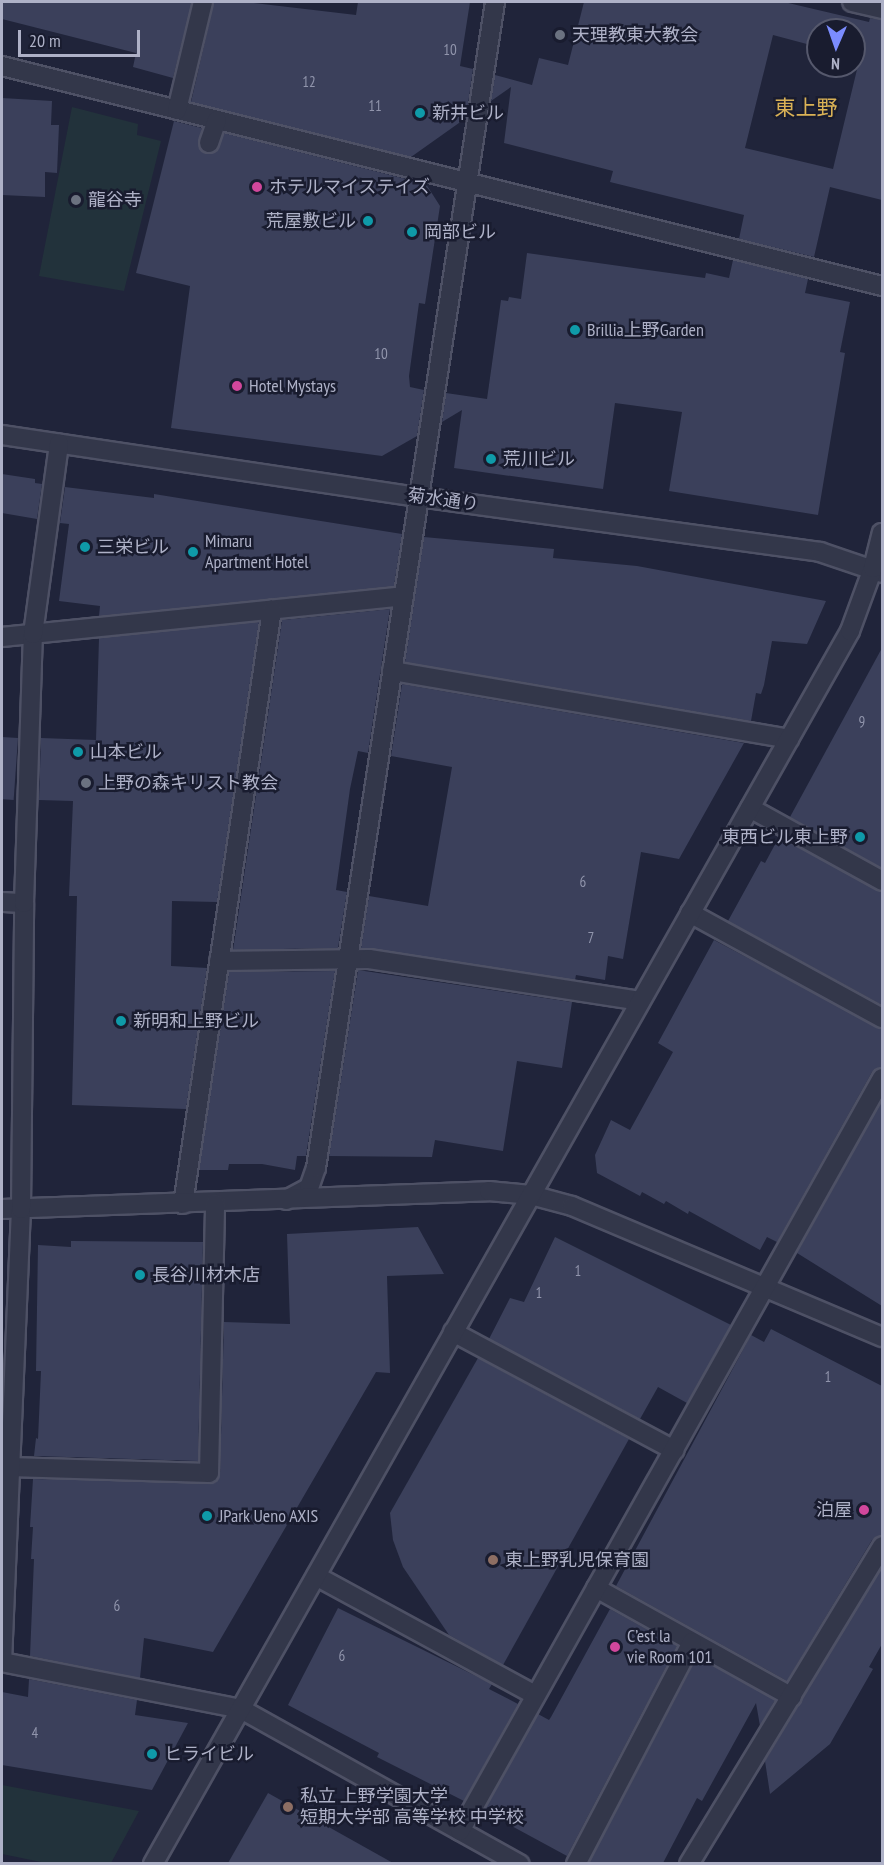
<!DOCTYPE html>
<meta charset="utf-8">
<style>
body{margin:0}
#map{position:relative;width:884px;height:1865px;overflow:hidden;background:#20243a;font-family:"PT Sans Narrow","Noto Sans JP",sans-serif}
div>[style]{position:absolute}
.green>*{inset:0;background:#22323b}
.building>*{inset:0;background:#3b405b;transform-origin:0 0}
.roads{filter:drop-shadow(2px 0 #4e5165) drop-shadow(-2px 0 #4e5165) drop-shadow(0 2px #4e5165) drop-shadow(0 -2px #4e5165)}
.minor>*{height:18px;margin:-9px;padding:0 9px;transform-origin:9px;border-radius:9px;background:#33374a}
.dots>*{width:16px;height:16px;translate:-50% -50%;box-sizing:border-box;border:3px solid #191c2f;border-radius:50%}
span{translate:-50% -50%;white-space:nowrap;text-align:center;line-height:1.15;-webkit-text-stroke:5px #191c2f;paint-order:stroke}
.number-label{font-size:15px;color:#9195ac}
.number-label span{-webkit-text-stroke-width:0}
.poi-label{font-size:18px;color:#aeb1c7}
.left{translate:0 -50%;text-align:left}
.right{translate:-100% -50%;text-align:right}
.street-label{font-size:18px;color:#aeb1c7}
.quarter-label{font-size:21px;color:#dab256}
.frame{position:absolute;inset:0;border:3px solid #aeb1c7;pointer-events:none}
.north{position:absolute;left:806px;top:18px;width:60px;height:60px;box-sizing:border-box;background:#191c2f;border:2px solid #55586c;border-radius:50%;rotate:182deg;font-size:16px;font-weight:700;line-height:24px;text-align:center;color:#aeb1c7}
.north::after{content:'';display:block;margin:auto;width:21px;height:27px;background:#7b8cfe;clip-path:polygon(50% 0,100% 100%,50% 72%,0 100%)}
.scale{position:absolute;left:18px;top:30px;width:122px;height:27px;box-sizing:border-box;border:3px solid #aeb1c7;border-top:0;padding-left:8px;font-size:18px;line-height:21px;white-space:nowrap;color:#aeb1c7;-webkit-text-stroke:4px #191c2f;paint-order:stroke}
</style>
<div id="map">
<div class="green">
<i style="clip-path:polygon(72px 107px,138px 124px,137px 135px,161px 141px,124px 291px,39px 276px)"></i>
<i style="clip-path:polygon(2px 1785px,139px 1811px,111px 1863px,46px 1863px,2px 1854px)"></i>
</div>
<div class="building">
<i style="clip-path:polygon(2px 2px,192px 2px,173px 78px,133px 67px,136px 53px,2px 19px)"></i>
<i style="clip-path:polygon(214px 2px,245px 2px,356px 15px,358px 2px,470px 2px,460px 66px,473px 69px,466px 118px,411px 157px,191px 102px)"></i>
<i style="clip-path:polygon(evenodd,584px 2px,784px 2px,869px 22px,870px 18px,882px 20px,882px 200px,830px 187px,814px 257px,739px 239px,744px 215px,610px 182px,613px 171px,504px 143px,511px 87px,491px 101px,495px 75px,532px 85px,539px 58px,568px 65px,584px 2px,818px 30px,854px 30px,854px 56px,860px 57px,833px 169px,745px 148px,773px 35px,818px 47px,818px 30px)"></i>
<i style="clip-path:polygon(2px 98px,52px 101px,51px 125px,59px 125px,57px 173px,45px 172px,45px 197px,2px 195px)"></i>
<i style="clip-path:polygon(174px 121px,202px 128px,198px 145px,206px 154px,217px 151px,224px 133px,426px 184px,440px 206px,425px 304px,419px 303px,409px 376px,410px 387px,424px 390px,417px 436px,382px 456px,171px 428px,190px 286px,136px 273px)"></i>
<i style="clip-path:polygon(527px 253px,705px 278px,706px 273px,729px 278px,733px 260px,808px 279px,805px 293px,850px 302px,840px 352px,845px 353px,818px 515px,669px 491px,682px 412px,615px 403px,603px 489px,454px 468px,462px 410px,442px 422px,446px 393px,487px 399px,501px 300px,508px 301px,509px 297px,521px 299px)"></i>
<i style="clip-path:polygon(2px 474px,35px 479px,35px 483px,42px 484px,37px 519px,2px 513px)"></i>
<i style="clip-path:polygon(65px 487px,154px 498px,154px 494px,402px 534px,394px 586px,99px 616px,100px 606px,59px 601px,69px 524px,60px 523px)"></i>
<i style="clip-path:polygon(424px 537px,554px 549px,553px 558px,637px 566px,826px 601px,807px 644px,772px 641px,764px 685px,761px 694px,756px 693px,751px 721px,405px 662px)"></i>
<i style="clip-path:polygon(390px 609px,368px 753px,358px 751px,350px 789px,336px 890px,347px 892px,338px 948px,233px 950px,282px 620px)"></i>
<i style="clip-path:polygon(259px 622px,217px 902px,172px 901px,171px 966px,207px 968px,186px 1109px,72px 1105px,77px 896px,69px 896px,73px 801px,39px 800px,41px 738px,96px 740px,99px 638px)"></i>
<i style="clip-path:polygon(882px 648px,882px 868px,790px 817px)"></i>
<i style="clip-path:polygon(402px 684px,744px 743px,679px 859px,641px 852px,623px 959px,608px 956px,605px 980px,576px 975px,575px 980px,361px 948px,369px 896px,428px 906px,452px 767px,391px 756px)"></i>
<i style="left:2px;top:737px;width:16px;height:62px;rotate:4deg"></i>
<i style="clip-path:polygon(779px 837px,882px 892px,882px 1005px,728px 921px,761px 861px,765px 863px)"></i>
<i style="clip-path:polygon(714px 940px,882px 1029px,882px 1067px,872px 1072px,777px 1242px,767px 1237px,760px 1250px,689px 1211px,688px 1214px,666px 1201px,664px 1204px,642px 1192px,640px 1196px,597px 1173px,595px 1155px,611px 1120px,630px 1130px,673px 1052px,658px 1043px)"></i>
<i style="clip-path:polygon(358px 970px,572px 1002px,562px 1068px,517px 1061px,503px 1151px,435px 1140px,432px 1157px,329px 1156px)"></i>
<i style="clip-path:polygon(335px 971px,306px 1156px,297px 1156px,295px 1170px,262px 1164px,229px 1164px,228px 1170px,199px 1170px,229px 972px)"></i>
<i style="clip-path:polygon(882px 1100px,882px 1306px,797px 1253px)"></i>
<i style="clip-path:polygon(418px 1227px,444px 1274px,387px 1276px,390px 1373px,376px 1372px,213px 1652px,144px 1638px,140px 1678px,30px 1656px,34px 1559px,31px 1559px,33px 1527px,30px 1527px,33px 1479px,215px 1483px,220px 1473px,224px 1322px,290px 1324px,287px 1234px)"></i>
<i style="clip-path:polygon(555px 1237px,731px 1325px,687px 1403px,658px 1387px,640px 1419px,489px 1339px,510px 1298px,524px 1302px)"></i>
<i style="clip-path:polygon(71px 1241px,203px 1242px,198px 1461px,34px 1456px,36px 1438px,38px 1439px,41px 1371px,36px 1371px,38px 1245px,71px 1247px)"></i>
<i style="clip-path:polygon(771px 1329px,882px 1386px,882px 1535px,872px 1540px,787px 1681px,616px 1586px,751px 1335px,764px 1342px)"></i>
<i style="clip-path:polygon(478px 1358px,629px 1439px,503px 1665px,449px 1635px,403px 1567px,393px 1540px,390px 1513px)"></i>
<i style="clip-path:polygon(882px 1567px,882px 1644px,869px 1667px,873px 1669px,830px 1744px,770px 1794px,765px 1761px)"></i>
<i style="clip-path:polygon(338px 1608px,476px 1676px,492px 1684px,489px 1689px,518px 1704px,464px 1801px,377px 1757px,379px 1753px,288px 1705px)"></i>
<i style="clip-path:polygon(610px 1609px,677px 1646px,567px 1856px,484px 1811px,538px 1714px,549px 1720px,551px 1717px)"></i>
<i style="clip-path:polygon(697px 1657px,775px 1700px,760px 1726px,756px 1703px,702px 1801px,697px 1798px,663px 1863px,589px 1863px)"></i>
<i style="clip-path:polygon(29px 1679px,137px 1700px,135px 1715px,188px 1723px,152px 1790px,2px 1765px,2px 1692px,28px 1697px)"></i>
<i style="clip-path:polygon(268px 1793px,393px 1863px,228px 1863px)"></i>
</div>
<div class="roads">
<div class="minor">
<i style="left:852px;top:2px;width:31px;rotate:13deg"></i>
<i style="left:2px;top:66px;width:907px;rotate:14.04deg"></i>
<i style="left:177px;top:110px;width:111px;rotate:-76.5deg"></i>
<i style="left:209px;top:143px;width:24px;rotate:-71deg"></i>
<i style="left:2px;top:435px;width:422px;rotate:8.5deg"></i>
<i style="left:419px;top:497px;width:405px;rotate:7.8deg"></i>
<i style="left:820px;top:552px;width:65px;rotate:18.7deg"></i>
<i style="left:2px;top:637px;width:404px;rotate:-5.8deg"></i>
<i style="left:392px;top:671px;width:403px;rotate:9.7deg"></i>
<i style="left:750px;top:808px;width:151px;rotate:28.9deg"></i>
<i style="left:2px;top:902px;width:22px;rotate:3deg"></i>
<i style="left:690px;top:913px;width:219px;rotate:28.7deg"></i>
<i style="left:219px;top:961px;width:150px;rotate:-0.8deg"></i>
<i style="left:369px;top:959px;width:274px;rotate:8.8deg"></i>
<i style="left:286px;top:1200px;width:26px;rotate:-28deg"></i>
<i style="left:309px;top:1188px;width:21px;rotate:-71deg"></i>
<i style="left:316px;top:1168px;width:1180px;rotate:-81.27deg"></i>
<i style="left:183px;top:1204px;width:601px;rotate:-81.48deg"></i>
<i style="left:2px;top:1209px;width:487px;rotate:-2.1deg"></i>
<i style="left:489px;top:1191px;width:42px;rotate:5.4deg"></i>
<i style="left:531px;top:1195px;width:42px;rotate:15deg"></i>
<i style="left:572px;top:1206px;width:337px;rotate:22.9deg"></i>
<i style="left:453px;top:1332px;width:251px;rotate:28.1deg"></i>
<i style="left:10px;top:1467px;width:199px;rotate:1.7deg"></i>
<i style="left:209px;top:1473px;width:270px;rotate:-88.7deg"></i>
<i style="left:316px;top:1576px;width:249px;rotate:28.5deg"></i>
<i style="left:596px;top:1588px;width:224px;rotate:29.1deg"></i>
<i style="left:2px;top:1662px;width:453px;rotate:-87.6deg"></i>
<i style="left:21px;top:1209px;width:306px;rotate:-89.4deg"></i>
<i style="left:24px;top:903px;width:269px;rotate:-88.1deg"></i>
<i style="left:33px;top:634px;width:192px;rotate:-82.2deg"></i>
<i style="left:2px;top:1662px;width:244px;rotate:11.1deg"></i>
<i style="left:241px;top:1709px;width:319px;rotate:29.1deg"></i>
<i style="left:460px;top:1831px;width:863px;rotate:-60.73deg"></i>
<i style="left:153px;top:1864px;width:1416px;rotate:-60.52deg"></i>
<i style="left:850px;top:631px;width:67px;rotate:-69.9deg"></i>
<i style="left:873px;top:568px;width:36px;rotate:-76deg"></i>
<i style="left:576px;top:1864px;width:250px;rotate:-62.4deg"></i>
<i style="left:689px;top:1864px;width:372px;rotate:-58.7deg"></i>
</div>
</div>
<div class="dots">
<i style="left:560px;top:35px;background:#6b7280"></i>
<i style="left:420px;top:113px;background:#0f9aa8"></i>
<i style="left:257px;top:187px;background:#d1479c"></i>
<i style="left:76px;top:200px;background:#6b7280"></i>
<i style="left:368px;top:221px;background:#0f9aa8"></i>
<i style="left:412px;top:232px;background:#0f9aa8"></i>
<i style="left:575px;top:330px;background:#0f9aa8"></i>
<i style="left:237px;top:386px;background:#d1479c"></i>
<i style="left:491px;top:459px;background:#0f9aa8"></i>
<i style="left:85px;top:547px;background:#0f9aa8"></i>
<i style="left:193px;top:552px;background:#0f9aa8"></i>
<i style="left:78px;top:752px;background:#0f9aa8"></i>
<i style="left:86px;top:783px;background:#6b7280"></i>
<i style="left:860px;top:837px;background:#0f9aa8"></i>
<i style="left:121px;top:1021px;background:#0f9aa8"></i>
<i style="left:140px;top:1275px;background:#0f9aa8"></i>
<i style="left:864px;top:1510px;background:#d1479c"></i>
<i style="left:207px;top:1516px;background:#0f9aa8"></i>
<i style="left:493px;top:1560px;background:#8d6e63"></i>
<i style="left:615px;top:1647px;background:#d1479c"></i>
<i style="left:152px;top:1754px;background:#0f9aa8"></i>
<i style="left:288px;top:1807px;background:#8d6e63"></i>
</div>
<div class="number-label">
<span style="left:450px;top:50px">10</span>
<span style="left:309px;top:82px">12</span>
<span style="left:375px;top:106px">11</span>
<span style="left:381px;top:354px">10</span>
<span style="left:862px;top:722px">9</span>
<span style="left:583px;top:882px">6</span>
<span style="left:591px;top:938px">7</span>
<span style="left:578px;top:1271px">1</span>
<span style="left:539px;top:1293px">1</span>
<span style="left:828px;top:1377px">1</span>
<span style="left:117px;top:1606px">6</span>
<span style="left:342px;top:1656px">6</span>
<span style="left:35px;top:1733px">4</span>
</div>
<div class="poi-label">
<span class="left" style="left:572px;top:35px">天理教東大教会</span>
<span class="left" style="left:432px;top:113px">新井ビル</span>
<span class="left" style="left:269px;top:187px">ホテルマイステイズ</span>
<span class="left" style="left:88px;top:200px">龍谷寺</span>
<span class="right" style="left:356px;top:221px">荒屋敷ビル</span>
<span class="left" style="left:424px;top:232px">岡部ビル</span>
<span class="left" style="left:587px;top:330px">Brillia上野Garden</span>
<span class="left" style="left:249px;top:386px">Hotel Mystays</span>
<span class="left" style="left:503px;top:459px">荒川ビル</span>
<span class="left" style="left:205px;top:552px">Mimaru<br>Apartment Hotel</span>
<span class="left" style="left:97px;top:547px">三栄ビル</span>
<span class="left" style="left:90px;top:752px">山本ビル</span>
<span class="left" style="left:98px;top:783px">上野の森キリスト教会</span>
<span class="right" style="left:848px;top:837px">東西ビル東上野</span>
<span class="left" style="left:133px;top:1021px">新明和上野ビル</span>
<span class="left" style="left:152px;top:1275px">長谷川材木店</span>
<span class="right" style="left:852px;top:1510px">泊屋</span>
<span class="left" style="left:219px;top:1516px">JPark Ueno AXIS</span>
<span class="left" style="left:505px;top:1560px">東上野乳児保育園</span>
<span class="left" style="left:627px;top:1647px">C’est la<br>vie Room 101</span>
<span class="left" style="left:164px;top:1754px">ヒライビル</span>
<span class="left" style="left:300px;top:1807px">私立 上野学園大学<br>短期大学部 高等学校 中学校</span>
</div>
<div class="street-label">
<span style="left:443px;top:500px;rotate:8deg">菊水通り</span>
</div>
<div class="quarter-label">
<span style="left:806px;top:108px">東上野</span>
</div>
<div class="frame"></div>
<div class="north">N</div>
<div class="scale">20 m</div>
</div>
